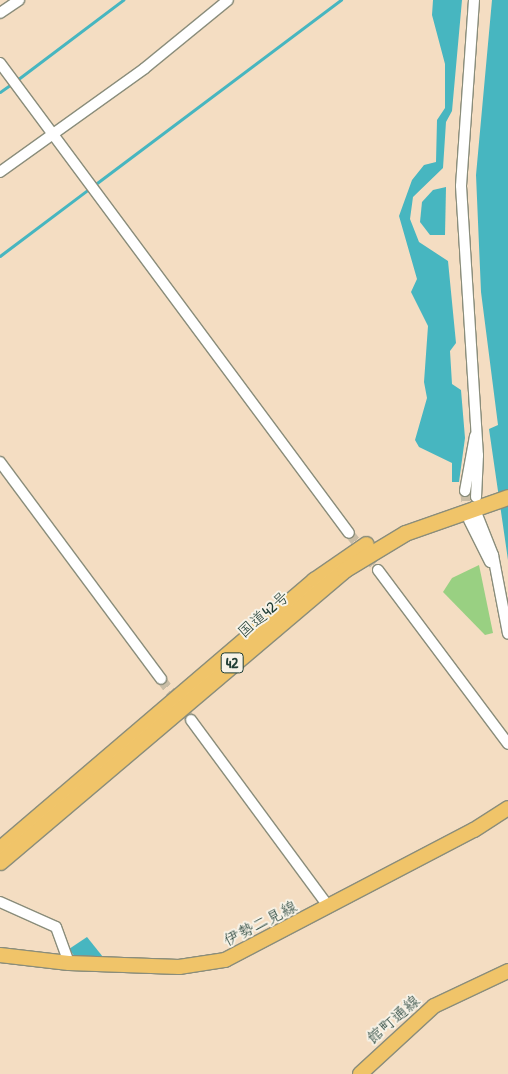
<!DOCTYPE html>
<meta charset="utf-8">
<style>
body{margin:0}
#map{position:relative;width:508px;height:1074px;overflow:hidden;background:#f4ddc2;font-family:"Patrick Hand","Klee One",sans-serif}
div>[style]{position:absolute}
.green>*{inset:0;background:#99d082}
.water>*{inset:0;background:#47b6c0}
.stream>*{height:2.5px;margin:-1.25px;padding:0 1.25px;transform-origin:1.25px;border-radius:1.25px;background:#47b6c0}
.minor-tunnel>*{height:10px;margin-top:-5px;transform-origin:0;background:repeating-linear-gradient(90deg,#c9bda6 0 10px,transparent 0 15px)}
.roads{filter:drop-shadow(1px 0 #8a8d7b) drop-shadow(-1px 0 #8a8d7b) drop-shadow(0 1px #8a8d7b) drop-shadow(0 -1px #8a8d7b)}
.minor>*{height:10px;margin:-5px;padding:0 5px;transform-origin:5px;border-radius:5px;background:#fff}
.major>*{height:14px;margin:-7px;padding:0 7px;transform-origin:7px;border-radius:7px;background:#f0c469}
.highway>*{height:15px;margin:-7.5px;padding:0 7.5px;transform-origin:7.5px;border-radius:7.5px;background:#f0c469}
span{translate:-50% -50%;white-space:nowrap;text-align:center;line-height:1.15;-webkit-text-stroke:4px #f7f3e8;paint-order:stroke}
.shield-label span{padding:1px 4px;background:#f7f3e8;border:1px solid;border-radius:4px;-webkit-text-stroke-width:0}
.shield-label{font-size:15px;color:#1f3d34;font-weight:700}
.street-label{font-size:16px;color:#1f3d34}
</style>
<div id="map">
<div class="green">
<i style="clip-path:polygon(479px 565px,493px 633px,485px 635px,443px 592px,452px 578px)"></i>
</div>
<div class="water">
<i style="clip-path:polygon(433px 0,462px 0,452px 111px,446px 122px,443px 168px,413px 197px,410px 219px,419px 242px,448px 261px,456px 343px,450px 351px,452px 384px,461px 390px,465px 438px,459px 482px,452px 482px,452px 463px,419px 447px,415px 440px,427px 398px,424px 382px,428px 326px,411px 292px,417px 279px,399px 216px,412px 180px,424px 165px,436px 162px,437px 120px,445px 108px,445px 64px,432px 15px)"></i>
<i style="clip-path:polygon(492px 0,508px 0,508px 560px,489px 429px,498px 425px,481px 292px,476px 175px)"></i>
<i style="clip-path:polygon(446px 187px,445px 235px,430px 235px,420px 222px,422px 202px,433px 190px)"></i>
<i style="clip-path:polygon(87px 937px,103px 957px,78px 961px,69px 949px)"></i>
</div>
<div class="stream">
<i style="left:17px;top:80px;width:133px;rotate:-37deg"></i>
<i style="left:0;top:92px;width:16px;rotate:-35deg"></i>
<i style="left:93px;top:186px;width:310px;rotate:-36.9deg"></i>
<i style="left:0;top:256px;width:111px;rotate:-37deg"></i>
</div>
<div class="minor-tunnel">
<i style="left:465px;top:491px;width:25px;rotate:83deg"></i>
<i style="left:349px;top:533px;width:47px;rotate:51.9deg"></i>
<i style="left:161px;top:679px;width:51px;rotate:53.8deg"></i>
</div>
<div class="roads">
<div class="minor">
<i style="left:474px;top:0;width:186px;rotate:94deg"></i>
<i style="left:461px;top:186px;width:270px;rotate:86.4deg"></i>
<i style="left:478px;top:455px;width:42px;rotate:92.7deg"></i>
<i style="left:0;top:13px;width:23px;rotate:-34deg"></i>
<i style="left:0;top:63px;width:585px;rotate:53.4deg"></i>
<i style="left:0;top:172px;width:178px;rotate:-35.6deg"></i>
<i style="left:145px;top:68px;width:107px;rotate:-39.3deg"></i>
<i style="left:0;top:462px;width:270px;rotate:53.4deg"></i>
<i style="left:465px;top:491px;width:56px;rotate:-79.7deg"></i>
<i style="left:474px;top:507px;width:52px;rotate:68.4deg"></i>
<i style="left:493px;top:555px;width:80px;rotate:79.2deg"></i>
<i style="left:469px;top:520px;width:47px;rotate:63.4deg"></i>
<i style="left:378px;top:570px;width:217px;rotate:53.2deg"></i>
<i style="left:191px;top:720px;width:232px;rotate:53.6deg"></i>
<i style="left:0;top:902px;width:61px;rotate:24.1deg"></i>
<i style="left:56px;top:927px;width:38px;rotate:70deg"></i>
</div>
<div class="major">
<i style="left:0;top:955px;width:69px;rotate:6.6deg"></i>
<i style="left:69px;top:963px;width:110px;rotate:2.1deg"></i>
<i style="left:179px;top:967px;width:47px;rotate:-8.7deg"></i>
<i style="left:225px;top:960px;width:281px;rotate:-27.6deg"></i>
<i style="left:474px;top:830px;width:40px;rotate:-32.9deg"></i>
<i style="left:360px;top:1074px;width:100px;rotate:-42.6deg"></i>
<i style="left:434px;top:1006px;width:82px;rotate:-25.3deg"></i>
</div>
<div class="highway">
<i style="left:0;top:848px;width:413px;rotate:-40.5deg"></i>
<i style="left:314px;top:580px;width:63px;rotate:-34.7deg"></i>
<i style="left:0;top:862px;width:451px;rotate:-40.3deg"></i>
<i style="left:344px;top:570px;width:71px;rotate:-31.2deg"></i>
<i style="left:405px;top:533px;width:109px;rotate:-19.3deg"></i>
</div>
</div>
<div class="shield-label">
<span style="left:232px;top:663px">42</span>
</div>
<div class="street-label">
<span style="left:263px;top:614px;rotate:-41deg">国道42号</span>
<span style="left:260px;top:923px;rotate:-27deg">伊勢二見線</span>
<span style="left:393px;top:1019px;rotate:-41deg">館町通線</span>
</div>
</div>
